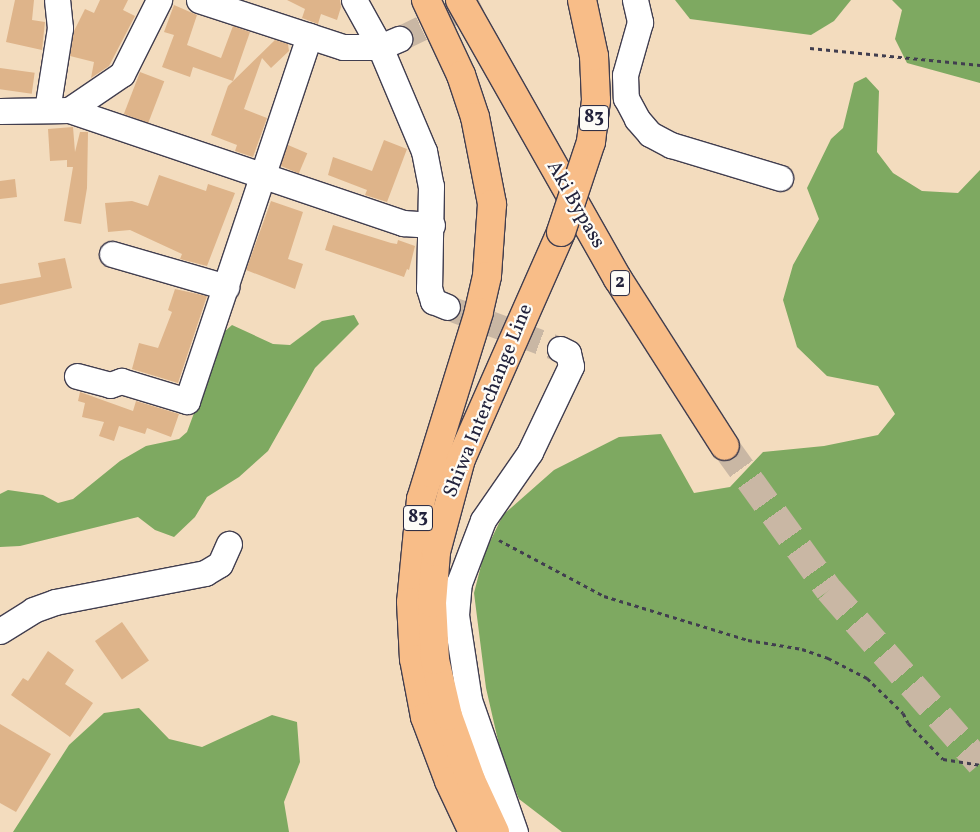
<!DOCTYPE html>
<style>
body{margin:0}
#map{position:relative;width:980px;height:832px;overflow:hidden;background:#f3dcbe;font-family:Vollkorn,serif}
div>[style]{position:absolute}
.forest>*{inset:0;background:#7ea961}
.building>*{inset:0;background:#deb48a;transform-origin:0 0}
.minor-tunnel>*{height:25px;margin-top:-12.5px;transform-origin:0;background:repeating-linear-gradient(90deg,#c9b7a4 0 25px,transparent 0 37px)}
.highway-tunnel>*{height:28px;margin-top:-14px;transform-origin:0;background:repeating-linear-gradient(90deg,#c9b7a4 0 28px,transparent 0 42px)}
.path>*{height:3px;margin-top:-1.5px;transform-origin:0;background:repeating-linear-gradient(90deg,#413e4f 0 4px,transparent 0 8px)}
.roads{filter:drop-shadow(1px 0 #413e4f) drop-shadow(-1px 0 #413e4f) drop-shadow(0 1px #413e4f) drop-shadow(0 -1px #413e4f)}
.minor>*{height:25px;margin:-12.5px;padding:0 12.5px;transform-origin:12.5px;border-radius:12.5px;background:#fff}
.major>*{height:28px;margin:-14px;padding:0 14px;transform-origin:14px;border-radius:14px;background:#f8bd88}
.highway>*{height:28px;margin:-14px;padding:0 14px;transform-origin:14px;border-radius:14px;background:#f8bd88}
.bridges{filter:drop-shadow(1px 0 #413e4f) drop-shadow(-1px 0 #413e4f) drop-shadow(0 1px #413e4f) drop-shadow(0 -1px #413e4f)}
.major-bridge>*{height:28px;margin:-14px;padding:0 14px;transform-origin:14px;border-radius:14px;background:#f8bd88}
span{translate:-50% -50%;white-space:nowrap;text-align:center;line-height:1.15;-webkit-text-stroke:4.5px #fdfcf7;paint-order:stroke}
.shield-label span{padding:1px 4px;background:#fdfcf7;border:1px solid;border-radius:4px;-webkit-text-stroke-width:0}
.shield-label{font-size:19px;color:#22223b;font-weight:700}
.street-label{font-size:20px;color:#22223b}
</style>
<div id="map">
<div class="forest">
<i style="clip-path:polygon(675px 0,851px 0,834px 21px,811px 35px,690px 19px)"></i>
<i style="clip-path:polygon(892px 0,980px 0,980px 83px,907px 63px,895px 39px,902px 10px)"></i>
<i style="clip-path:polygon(866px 77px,879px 91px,877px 152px,893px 173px,922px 191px,958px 193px,980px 170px,980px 832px,562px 832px,519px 799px,502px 758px,486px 688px,474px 593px,484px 554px,503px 515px,554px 470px,619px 437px,661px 434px,694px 493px,730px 487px,763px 452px,824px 446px,878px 435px,895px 414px,878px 386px,827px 376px,797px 347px,783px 300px,793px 265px,819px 219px,807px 188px,831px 139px,843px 128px,854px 83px)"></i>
<i style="clip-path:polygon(354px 315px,359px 324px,315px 368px,268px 451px,239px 477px,207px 497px,195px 517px,174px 537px,155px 530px,138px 517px,20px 546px,0 547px,0 494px,8px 490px,43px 495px,58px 503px,73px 499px,120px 461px,146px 446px,179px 439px,187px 432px,224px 332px,232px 325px,273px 344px,290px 345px,322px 321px)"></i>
<i style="clip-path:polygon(139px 708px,169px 739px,202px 747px,272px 715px,297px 722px,300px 762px,284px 802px,289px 832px,13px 832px,69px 745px,104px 713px)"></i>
</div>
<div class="building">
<i style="clip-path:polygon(15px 0,34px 0,32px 20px,45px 22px,42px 50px,6px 42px)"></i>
<i style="clip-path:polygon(100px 0,128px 0,123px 10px,135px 16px,109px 66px,91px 78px,94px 62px,70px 56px,74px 31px,85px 9px,94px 13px)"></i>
<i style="clip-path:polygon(287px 0,340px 0,341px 7px,337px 20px,321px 14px,318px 24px,302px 18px,305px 9px)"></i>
<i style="clip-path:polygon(174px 5px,197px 15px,187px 45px,221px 58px,233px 26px,250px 32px,233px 81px,193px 67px,190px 77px,162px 67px,174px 35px,164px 32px)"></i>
<i style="clip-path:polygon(275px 40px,288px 44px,289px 51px,271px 68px,262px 58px,244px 109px,267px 118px,253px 157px,235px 151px,237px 145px,211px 135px,228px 86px)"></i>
<i style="left:0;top:68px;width:35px;height:21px;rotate:8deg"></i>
<i style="left:140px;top:72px;width:26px;height:45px;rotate:21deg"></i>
<i style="clip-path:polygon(73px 127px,75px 152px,80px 132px,88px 132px,87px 188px,81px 224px,64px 221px,73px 167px,67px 167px,67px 160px,50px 161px,48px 129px)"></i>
<i style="clip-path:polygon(384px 140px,407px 149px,387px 202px,365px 195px,367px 190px,328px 175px,333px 157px,372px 171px)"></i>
<i style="left:288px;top:145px;width:21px;height:22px;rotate:23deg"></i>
<i style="clip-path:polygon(159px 175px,206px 191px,208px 184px,235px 193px,207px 266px,180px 259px,182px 254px,130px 230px,108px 232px,105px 203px,132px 201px,148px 206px)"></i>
<i style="clip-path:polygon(15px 179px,17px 197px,0 199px,0 181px)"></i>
<i style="clip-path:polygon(271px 201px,303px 212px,288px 259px,303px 264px,295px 289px,246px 270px)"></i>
<i style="clip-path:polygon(333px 225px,391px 243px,397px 244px,398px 240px,415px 246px,409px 270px,407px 269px,404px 277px,325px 250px)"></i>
<i style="clip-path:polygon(65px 258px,72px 288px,0 305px,0 284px,41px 277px,38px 263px)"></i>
<i style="clip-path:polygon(175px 289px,207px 296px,178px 383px,132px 369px,139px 343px,158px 348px,172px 312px,168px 310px)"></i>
<i style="clip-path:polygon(80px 392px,133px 411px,136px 401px,179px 414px,171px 437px,147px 428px,145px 434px,119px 426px,114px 441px,99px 436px,104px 422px,82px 417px,85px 403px,78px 401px)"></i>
<i style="left:122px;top:622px;width:47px;height:33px;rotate:55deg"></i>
<i style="clip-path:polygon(48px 651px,74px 670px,65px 684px,93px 703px,70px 737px,11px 695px,23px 678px,28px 681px)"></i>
<i style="clip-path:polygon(0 724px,51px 754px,16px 812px,0 803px)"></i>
</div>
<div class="minor-tunnel">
<i style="left:399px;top:39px;width:89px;rotate:-26deg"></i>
<i style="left:447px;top:307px;width:121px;rotate:20.4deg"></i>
</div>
<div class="highway-tunnel">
<i style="left:725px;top:446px;width:178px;rotate:54.2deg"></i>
<i style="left:829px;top:590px;width:230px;rotate:48.9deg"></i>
</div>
<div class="path">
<i style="left:810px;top:48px;width:171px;rotate:5.7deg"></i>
<i style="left:499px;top:540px;width:119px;rotate:28.1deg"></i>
<i style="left:604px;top:596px;width:151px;rotate:17deg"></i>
<i style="left:748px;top:640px;width:55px;rotate:9.5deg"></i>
<i style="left:802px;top:649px;width:28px;rotate:19deg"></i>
<i style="left:828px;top:658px;width:44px;rotate:27.1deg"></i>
<i style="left:867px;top:678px;width:50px;rotate:44.2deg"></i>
<i style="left:903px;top:713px;width:11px;rotate:63deg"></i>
<i style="left:908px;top:723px;width:50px;rotate:45.8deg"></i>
<i style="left:943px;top:759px;width:37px;rotate:9deg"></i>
</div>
<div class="roads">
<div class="minor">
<i style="left:199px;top:0;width:151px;rotate:18.1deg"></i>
<i style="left:343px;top:47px;width:37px"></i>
<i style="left:380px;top:47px;width:21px;rotate:-23deg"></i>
<i style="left:354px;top:0;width:54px;rotate:61deg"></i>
<i style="left:380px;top:47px;width:113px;rotate:67.1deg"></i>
<i style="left:424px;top:151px;width:36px;rotate:79deg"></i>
<i style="left:431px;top:186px;width:102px;rotate:91.1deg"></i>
<i style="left:429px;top:288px;width:14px;rotate:73deg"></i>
<i style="left:433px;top:301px;width:15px;rotate:23deg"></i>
<i style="left:635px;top:0;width:23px;rotate:77deg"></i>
<i style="left:640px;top:22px;width:55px;rotate:105.8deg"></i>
<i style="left:625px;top:75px;width:23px;rotate:88deg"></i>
<i style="left:626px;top:98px;width:24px;rotate:62deg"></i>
<i style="left:637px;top:119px;width:20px;rotate:49deg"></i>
<i style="left:650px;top:134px;width:24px;rotate:28deg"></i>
<i style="left:671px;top:145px;width:114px;rotate:16.8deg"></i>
<i style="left:47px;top:110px;width:83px;rotate:-81deg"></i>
<i style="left:60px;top:28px;width:28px;rotate:-96deg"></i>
<i style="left:69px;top:110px;width:353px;rotate:18.7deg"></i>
<i style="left:403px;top:223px;width:29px;rotate:4deg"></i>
<i style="left:0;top:111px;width:69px;rotate:-0.8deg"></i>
<i style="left:69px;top:110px;width:64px;rotate:-34.2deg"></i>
<i style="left:122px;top:74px;width:83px;rotate:-63.4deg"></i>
<i style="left:112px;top:254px;width:119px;rotate:16.1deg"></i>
<i style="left:77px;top:376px;width:34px;rotate:15deg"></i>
<i style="left:110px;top:385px;width:12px;rotate:-20deg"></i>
<i style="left:121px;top:381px;width:69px;rotate:16.9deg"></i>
<i style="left:187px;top:401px;width:385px;rotate:-71.5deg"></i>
<i style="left:0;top:631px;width:39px;rotate:-32deg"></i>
<i style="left:33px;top:610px;width:23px;rotate:-20deg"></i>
<i style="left:55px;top:602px;width:153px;rotate:-10.9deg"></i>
<i style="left:205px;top:573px;width:17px;rotate:-31deg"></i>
<i style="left:220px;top:564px;width:22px;rotate:-66deg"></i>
<i style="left:515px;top:832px;width:140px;rotate:-109.2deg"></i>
<i style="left:469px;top:700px;width:86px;rotate:-98.7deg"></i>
<i style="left:456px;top:615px;width:32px;rotate:-85deg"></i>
<i style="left:459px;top:583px;width:67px;rotate:-69.1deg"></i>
<i style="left:483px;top:520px;width:83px;rotate:-55.3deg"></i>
<i style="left:530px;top:452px;width:95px;rotate:-64.5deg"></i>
<i style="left:571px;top:366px;width:13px;rotate:-103deg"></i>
<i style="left:568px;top:353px;width:9px;rotate:-153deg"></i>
</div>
<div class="major">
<i style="left:426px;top:0;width:83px;rotate:65deg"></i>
<i style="left:461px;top:75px;width:44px;rotate:71.6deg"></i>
<i style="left:475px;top:117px;width:89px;rotate:78.9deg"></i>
<i style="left:492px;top:204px;width:72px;rotate:94deg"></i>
<i style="left:487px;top:276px;width:37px;rotate:103deg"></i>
<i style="left:479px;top:312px;width:196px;rotate:107.2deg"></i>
<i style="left:421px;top:499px;width:103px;rotate:95.5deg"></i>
<i style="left:411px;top:602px;width:57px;rotate:87deg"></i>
<i style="left:414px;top:659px;width:59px;rotate:79.3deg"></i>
<i style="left:425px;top:717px;width:68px;rotate:69.4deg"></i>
<i style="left:449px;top:781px;width:56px;rotate:64.8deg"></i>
<i style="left:495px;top:832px;width:57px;rotate:-114.8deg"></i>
<i style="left:471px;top:780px;width:68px;rotate:-109.8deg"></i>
<i style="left:448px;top:716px;width:57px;rotate:-103.1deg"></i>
<i style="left:435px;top:660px;width:57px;rotate:-93deg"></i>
<i style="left:432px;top:603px;width:51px;rotate:-85.5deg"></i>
<i style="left:436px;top:552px;width:96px;rotate:-75deg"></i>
<i style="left:461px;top:459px;width:248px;rotate:-66.2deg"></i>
</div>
<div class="highway">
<i style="left:460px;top:0;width:321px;rotate:60.5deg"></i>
<i style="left:618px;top:279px;width:198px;rotate:57.4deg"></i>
</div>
</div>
<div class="bridges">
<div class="major-bridge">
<i style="left:561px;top:232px;width:95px;rotate:-71.6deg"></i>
<i style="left:591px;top:142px;width:42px;rotate:-83.2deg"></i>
<i style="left:596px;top:100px;width:44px;rotate:-92.6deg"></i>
<i style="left:594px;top:56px;width:57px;rotate:-102.1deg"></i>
</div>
</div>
<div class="shield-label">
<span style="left:594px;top:118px">83</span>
<span style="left:620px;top:283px">2</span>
<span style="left:418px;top:518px">83</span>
</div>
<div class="street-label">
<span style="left:575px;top:205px;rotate:60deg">Aki Bypass</span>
<span style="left:489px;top:401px;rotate:-68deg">Shiwa Interchange Line</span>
</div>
</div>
